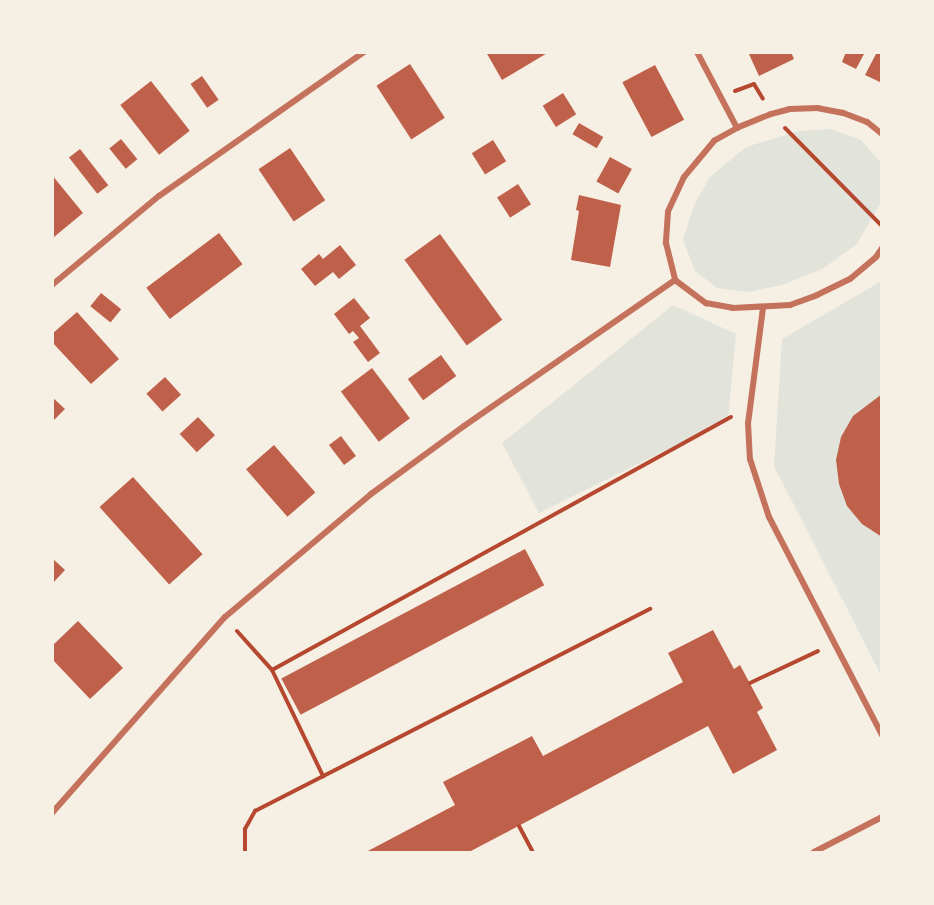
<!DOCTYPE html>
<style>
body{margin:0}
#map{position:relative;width:934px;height:905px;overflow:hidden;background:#f6efe4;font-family:"Sofia Sans Condensed",sans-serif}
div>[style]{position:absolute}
.green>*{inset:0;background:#e2e4dc}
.building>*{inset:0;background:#bf614a;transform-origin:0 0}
.path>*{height:4px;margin:-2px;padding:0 2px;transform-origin:2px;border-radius:2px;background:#b5482f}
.minor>*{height:6px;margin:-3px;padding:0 3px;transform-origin:3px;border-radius:3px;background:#c5725c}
span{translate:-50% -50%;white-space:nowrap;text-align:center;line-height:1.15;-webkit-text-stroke:4.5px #f6efe4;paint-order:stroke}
.frame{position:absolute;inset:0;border:54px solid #f6efe4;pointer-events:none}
</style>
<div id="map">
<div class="green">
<i style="clip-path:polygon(831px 129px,861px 140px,881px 163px,881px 202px,857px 244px,824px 268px,782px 285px,748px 292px,717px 288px,695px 271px,683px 240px,694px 205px,710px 177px,746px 147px,799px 131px)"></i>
<i style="clip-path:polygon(880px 282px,881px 283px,881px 675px,774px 466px,782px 339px)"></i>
<i style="clip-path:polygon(673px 305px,736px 334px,728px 419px,539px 513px,502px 443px)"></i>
</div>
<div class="building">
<i style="clip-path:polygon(486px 52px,549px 52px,502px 80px)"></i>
<i style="clip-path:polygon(748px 52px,791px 52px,794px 59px,759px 76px)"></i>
<i style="clip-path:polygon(846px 52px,865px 52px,856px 69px,842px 62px)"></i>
<i style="clip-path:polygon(877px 52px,882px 52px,882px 83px,865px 75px)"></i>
<i style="left:410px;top:64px;width:64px;height:40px;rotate:57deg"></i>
<i style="left:655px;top:65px;width:62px;height:37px;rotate:62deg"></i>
<i style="left:202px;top:76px;width:29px;height:14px;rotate:55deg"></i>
<i style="left:151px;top:81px;width:63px;height:39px;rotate:52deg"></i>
<i style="left:563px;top:93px;width:25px;height:24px;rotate:58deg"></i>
<i style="left:579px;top:123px;width:28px;height:13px;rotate:30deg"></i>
<i style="left:121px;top:139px;width:26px;height:15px;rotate:51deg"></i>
<i style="left:493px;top:140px;width:25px;height:25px;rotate:58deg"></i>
<i style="left:290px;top:148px;width:63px;height:38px;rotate:56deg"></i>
<i style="left:80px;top:149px;width:46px;height:14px;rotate:52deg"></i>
<i style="left:610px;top:157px;width:25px;height:28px;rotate:29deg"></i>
<i style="clip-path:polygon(52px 175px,83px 213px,54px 237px,52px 234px)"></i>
<i style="left:518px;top:184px;width:24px;height:25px;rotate:57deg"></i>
<i style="clip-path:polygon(579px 195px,621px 205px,610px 267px,571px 260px,579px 211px,576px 210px)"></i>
<i style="left:219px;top:233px;width:39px;height:91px;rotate:53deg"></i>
<i style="left:440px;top:234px;width:106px;height:44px;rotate:54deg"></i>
<i style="clip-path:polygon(340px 245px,356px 265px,339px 279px,333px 272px,315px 286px,301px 269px,319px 254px,323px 259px)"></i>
<i style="left:101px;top:293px;width:26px;height:17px;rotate:39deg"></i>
<i style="clip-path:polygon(354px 298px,370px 318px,360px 326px,380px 353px,368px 362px,353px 342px,359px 338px,353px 331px,349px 334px,334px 314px)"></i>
<i style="clip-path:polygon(77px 312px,119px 359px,91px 384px,52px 342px,52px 334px)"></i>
<i style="left:441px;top:355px;width:26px;height:41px;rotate:54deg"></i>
<i style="left:372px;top:368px;width:63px;height:39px;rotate:53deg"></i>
<i style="left:165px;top:377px;width:24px;height:25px;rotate:48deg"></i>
<i style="clip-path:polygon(882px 394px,882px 537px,862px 524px,847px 506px,839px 484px,836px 460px,841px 437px,853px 416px)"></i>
<i style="clip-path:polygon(52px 397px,65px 409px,52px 422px)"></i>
<i style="left:198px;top:417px;width:25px;height:25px;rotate:47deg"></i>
<i style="left:341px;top:436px;width:25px;height:15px;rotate:53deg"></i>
<i style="left:274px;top:445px;width:63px;height:37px;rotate:49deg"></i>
<i style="left:133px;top:477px;width:104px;height:45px;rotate:48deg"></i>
<i style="left:525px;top:549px;width:41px;height:276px;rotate:62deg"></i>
<i style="clip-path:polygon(52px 558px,65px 570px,52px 584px)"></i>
<i style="clip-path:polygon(78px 621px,123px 668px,90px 699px,52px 659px,52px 646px)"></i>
<i style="clip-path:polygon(713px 630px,734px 669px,740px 665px,763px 708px,757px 712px,777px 750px,733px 774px,708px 726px,469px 852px,366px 852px,455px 805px,443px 782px,532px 736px,543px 756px,683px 682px,668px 653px)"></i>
</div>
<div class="path">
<i style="left:735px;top:91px;width:20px;rotate:-20deg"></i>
<i style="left:754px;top:84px;width:17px;rotate:59deg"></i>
<i style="left:785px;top:128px;width:138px;rotate:45.3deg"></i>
<i style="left:237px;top:631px;width:52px;rotate:48.1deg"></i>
<i style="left:272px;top:670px;width:118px;rotate:64.3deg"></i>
<i style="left:272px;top:670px;width:524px;rotate:-28.86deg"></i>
<i style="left:750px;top:683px;width:75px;rotate:-25.2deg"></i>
<i style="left:519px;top:826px;width:30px;rotate:62deg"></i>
<i style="left:245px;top:852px;width:23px;rotate:-90deg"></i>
<i style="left:245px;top:829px;width:21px;rotate:-61deg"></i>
<i style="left:255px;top:811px;width:444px;rotate:-27.1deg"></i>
</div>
<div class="minor">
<i style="left:697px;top:52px;width:86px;rotate:62.2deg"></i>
<i style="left:882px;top:134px;width:19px;rotate:-141deg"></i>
<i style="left:867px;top:122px;width:26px;rotate:-159deg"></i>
<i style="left:843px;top:113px;width:25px;rotate:-169deg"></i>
<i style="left:818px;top:108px;width:28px;rotate:178deg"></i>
<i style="left:790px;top:109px;width:20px;rotate:165deg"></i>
<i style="left:771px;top:114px;width:37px;rotate:158deg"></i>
<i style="left:737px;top:128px;width:26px;rotate:151deg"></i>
<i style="left:714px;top:141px;width:47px;rotate:129.8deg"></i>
<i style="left:684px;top:177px;width:38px;rotate:115deg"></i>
<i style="left:668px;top:212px;width:31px;rotate:94deg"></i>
<i style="left:666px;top:243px;width:38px;rotate:76deg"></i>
<i style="left:675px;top:280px;width:39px;rotate:37deg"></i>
<i style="left:706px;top:303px;width:27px;rotate:10deg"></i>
<i style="left:733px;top:308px;width:57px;rotate:-3deg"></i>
<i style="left:790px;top:305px;width:29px;rotate:-20deg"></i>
<i style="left:817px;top:295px;width:37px;rotate:-26deg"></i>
<i style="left:850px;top:279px;width:34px;rotate:-40deg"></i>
<i style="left:876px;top:257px;width:11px;rotate:-56deg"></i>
<i style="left:52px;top:285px;width:139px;rotate:-39.8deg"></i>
<i style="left:159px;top:196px;width:251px;rotate:-35.1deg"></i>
<i style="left:763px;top:308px;width:116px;rotate:97.4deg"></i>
<i style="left:748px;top:423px;width:36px;rotate:87deg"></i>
<i style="left:750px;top:459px;width:61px;rotate:71.9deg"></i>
<i style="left:769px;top:517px;width:246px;rotate:62.6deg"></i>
<i style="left:52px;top:813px;width:261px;rotate:-48.6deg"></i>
<i style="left:225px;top:617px;width:191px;rotate:-40.1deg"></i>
<i style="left:371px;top:494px;width:115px;rotate:-36.2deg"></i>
<i style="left:464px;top:426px;width:257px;rotate:-34.7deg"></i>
<i style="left:814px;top:852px;width:76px;rotate:-27.2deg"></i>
</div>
<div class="frame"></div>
</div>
